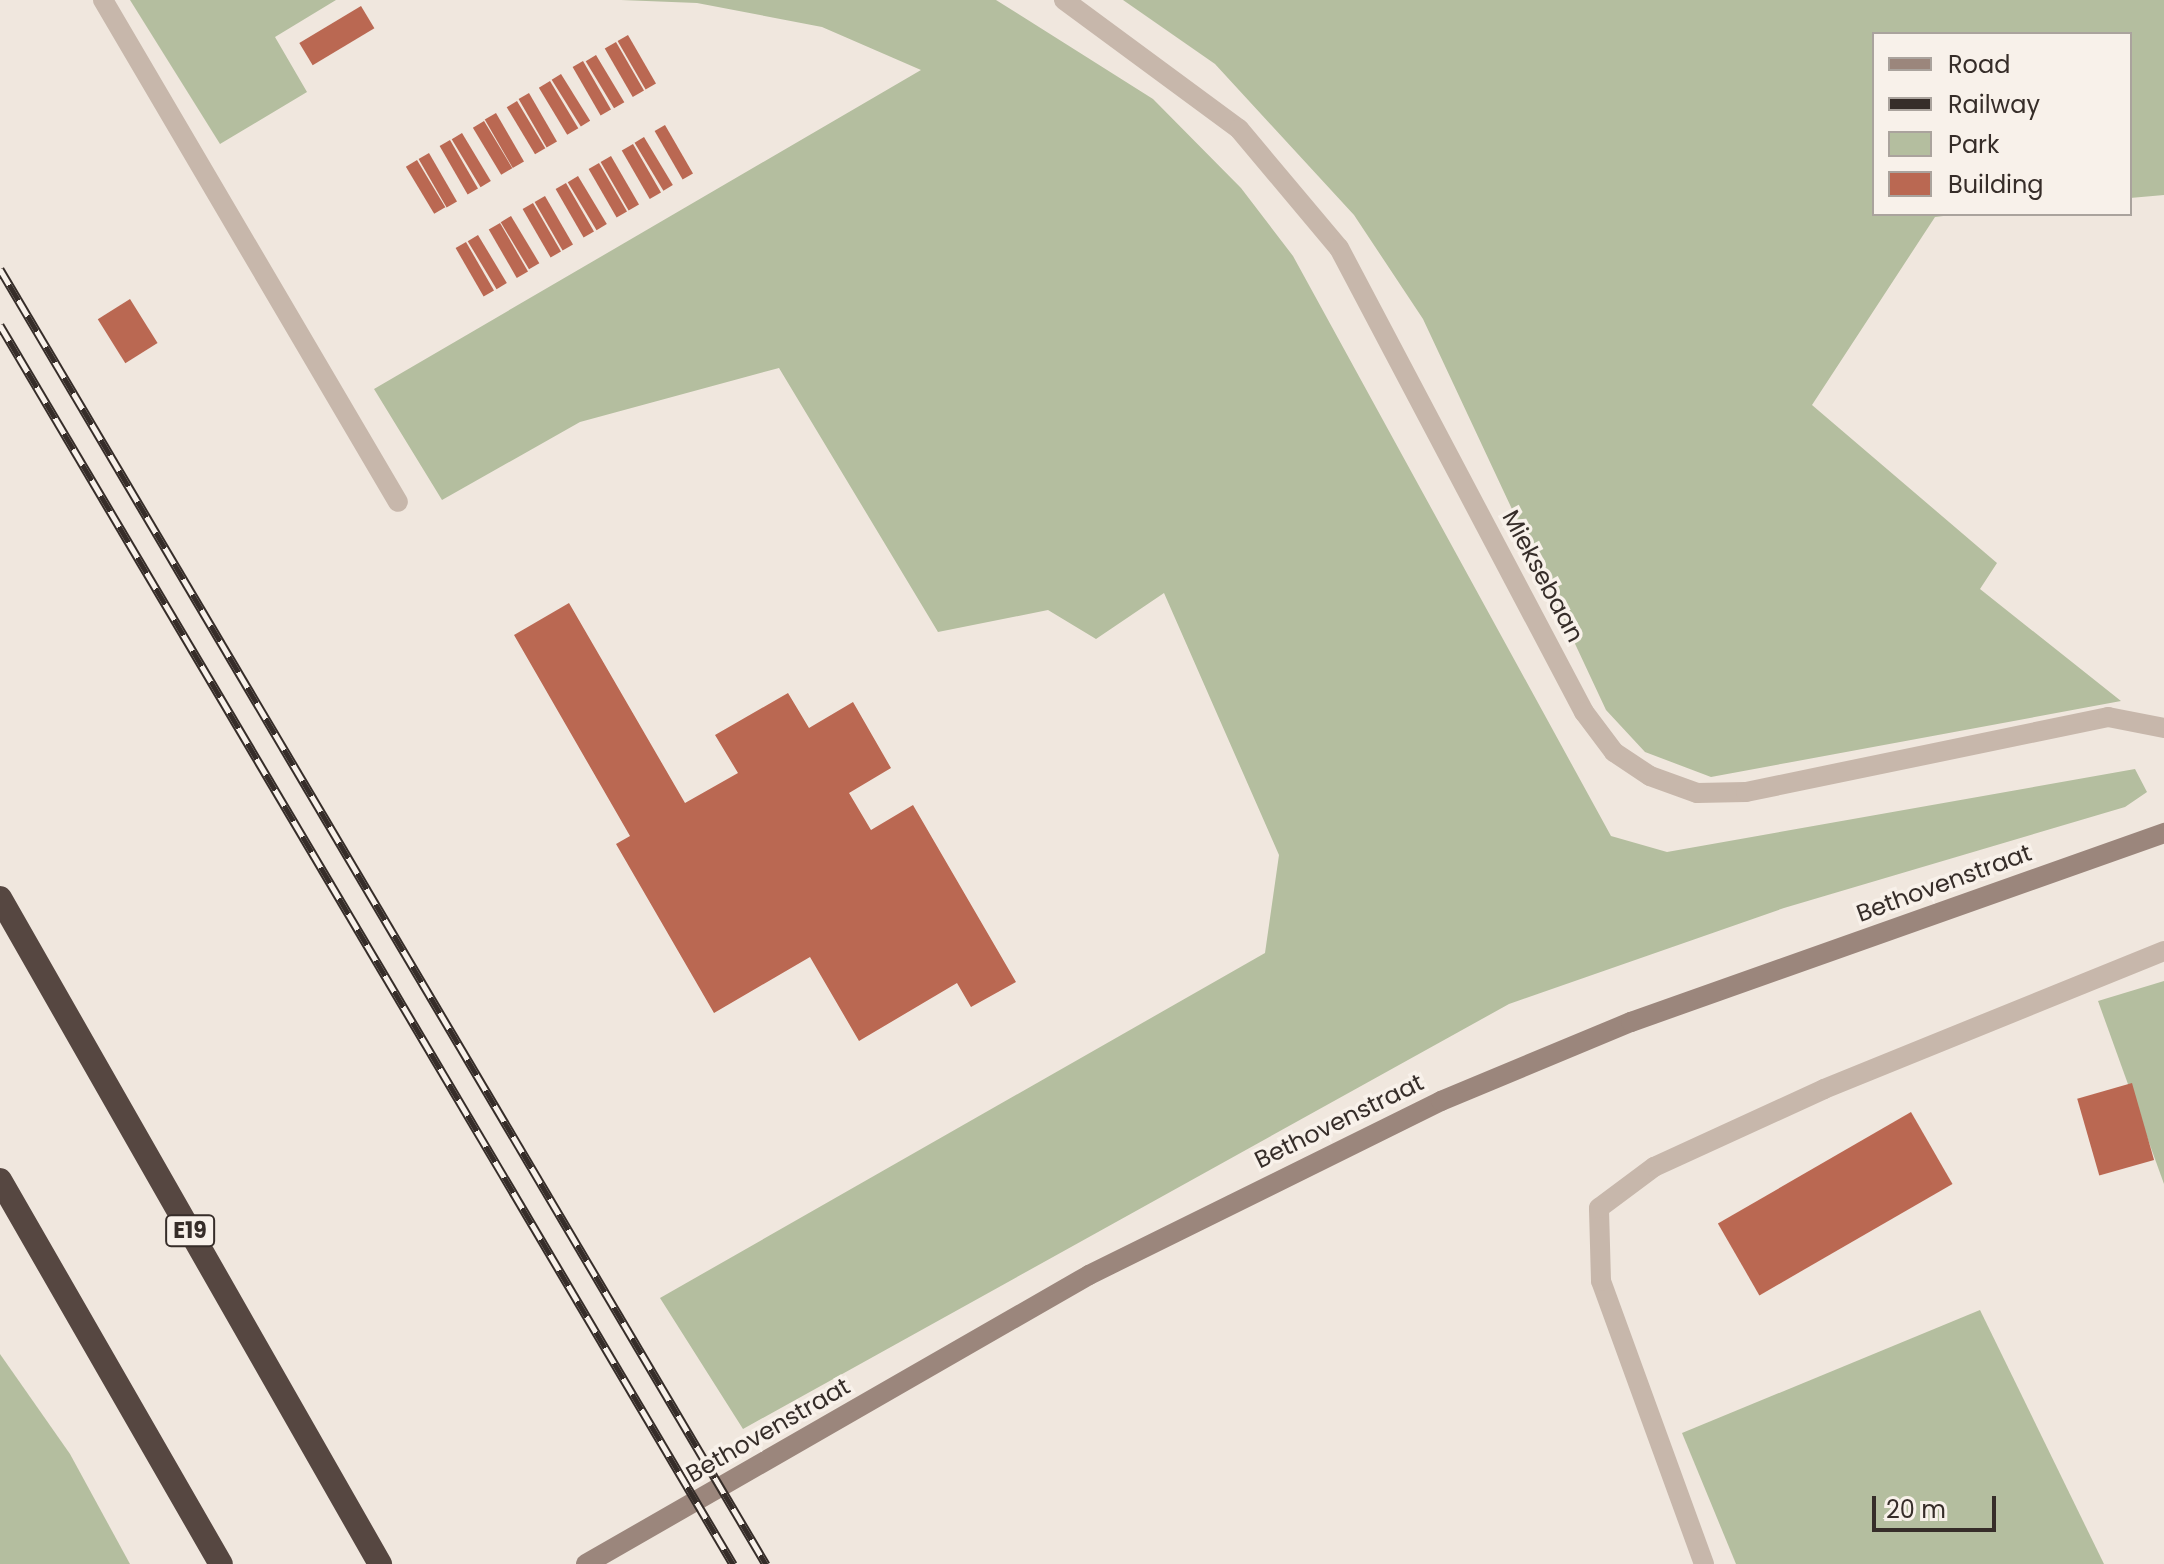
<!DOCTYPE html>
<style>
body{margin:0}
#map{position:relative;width:2164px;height:1564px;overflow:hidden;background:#f0e7de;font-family:Poppins,sans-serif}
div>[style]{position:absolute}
.green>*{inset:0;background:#b4be9f}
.building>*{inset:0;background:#ba6852;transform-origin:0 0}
.service>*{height:20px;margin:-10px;padding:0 10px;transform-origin:10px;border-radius:10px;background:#c7b7ab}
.minor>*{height:20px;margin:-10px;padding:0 10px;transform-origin:10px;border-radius:10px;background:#c7b7ab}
.tertiary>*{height:20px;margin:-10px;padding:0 10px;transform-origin:10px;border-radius:10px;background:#c7b7ab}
.secondary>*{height:20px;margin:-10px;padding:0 10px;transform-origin:10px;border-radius:10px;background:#9b867c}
.motorway>*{height:24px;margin:-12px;padding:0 12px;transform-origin:12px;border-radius:12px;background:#564741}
.rail>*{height:9px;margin-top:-4.5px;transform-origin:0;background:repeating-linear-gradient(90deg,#f8f1ea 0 18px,#362d29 0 36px);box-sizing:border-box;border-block:2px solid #362d29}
span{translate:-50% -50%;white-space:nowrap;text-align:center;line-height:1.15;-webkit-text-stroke:7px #f8f1ea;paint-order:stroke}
.shield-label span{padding:2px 6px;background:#f8f1ea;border:2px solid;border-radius:6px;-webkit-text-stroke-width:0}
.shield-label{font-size:22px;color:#362d29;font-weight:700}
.street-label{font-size:24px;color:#362d29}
.legend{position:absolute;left:1872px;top:32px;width:260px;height:184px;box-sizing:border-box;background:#f8f1ea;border:2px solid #aaa39d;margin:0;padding:10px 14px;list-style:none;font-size:24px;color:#362d29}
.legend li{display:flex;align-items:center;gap:16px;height:40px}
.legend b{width:40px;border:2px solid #aaa39d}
.scale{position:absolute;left:1872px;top:1496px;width:124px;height:36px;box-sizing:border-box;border:4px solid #362d29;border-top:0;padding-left:10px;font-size:24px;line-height:28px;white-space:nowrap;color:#362d29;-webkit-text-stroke:6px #f8f1ea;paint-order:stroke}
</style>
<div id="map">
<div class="green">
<i style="clip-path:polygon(130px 0,336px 0,275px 37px,307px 92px,220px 144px)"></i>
<i style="clip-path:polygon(621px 0,996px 0,1153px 99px,1241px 188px,1293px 256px,1611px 836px,1667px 852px,2135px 769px,2147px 792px,2125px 807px,1784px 908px,1509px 1004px,743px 1429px,660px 1298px,1265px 953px,1279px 855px,1164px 593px,1096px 639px,1048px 610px,938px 632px,779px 368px,580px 422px,442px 500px,374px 389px,921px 70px,822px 27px,697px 3px)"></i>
<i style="clip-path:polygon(1123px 0,2164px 0,2164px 195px,2130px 198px,2130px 34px,1874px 34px,1874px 214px,1960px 214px,1935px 217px,1812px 405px,1997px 563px,1980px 589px,2121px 701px,1711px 777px,1645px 752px,1606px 710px,1423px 319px,1354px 215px,1215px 64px)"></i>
<i style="clip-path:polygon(2164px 981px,2164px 1184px,2098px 1001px)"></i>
<i style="clip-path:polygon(1980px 1310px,2104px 1564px,1736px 1564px,1682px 1433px)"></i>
<i style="clip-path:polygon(0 1354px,70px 1454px,130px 1564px,0 1564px)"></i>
</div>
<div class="building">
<i style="left:361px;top:6px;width:26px;height:72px;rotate:59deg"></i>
<i style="left:628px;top:35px;width:56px;height:12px;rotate:60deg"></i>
<i style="left:616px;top:42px;width:56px;height:13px;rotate:60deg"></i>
<i style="left:596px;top:55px;width:55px;height:12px;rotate:59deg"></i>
<i style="left:583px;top:61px;width:56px;height:12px;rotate:60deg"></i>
<i style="left:561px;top:74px;width:55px;height:11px;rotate:58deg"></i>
<i style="left:550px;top:81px;width:55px;height:13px;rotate:59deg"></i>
<i style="left:529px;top:93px;width:56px;height:12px;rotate:60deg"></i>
<i style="left:517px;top:101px;width:55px;height:12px;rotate:59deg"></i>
<i style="left:496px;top:113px;width:56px;height:13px;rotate:60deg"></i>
<i style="left:484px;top:121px;width:55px;height:13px;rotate:59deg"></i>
<i style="left:665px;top:125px;width:56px;height:12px;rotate:60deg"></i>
<i style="left:462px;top:133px;width:56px;height:12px;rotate:59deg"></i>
<i style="left:644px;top:137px;width:56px;height:11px;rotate:59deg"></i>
<i style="left:450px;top:140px;width:56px;height:12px;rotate:60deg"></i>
<i style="left:633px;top:144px;width:56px;height:13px;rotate:60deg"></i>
<i style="left:429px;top:153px;width:56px;height:12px;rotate:60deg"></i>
<i style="left:611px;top:156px;width:56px;height:12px;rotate:60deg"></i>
<i style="left:417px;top:160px;width:55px;height:13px;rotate:59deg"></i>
<i style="left:599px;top:163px;width:56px;height:12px;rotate:60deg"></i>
<i style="left:578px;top:176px;width:56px;height:12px;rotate:59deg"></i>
<i style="left:566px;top:183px;width:56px;height:12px;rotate:60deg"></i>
<i style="left:545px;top:196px;width:56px;height:12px;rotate:60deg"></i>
<i style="left:533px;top:203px;width:56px;height:12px;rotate:60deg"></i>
<i style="left:511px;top:216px;width:55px;height:12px;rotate:59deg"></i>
<i style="left:500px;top:223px;width:56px;height:13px;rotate:60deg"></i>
<i style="left:478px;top:235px;width:56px;height:12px;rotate:59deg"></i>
<i style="left:466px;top:242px;width:56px;height:12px;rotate:60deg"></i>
<i style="left:130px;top:299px;width:52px;height:38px;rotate:58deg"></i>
<i style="clip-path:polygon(569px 603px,685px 803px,738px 773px,715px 735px,788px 693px,809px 728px,853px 702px,891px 768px,849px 793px,871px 830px,913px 805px,1016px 982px,971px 1007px,957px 983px,859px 1041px,810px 957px,714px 1013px,616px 844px,630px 836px,514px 635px)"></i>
<i style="left:2132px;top:1083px;width:80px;height:57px;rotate:74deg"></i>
<i style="left:1911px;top:1112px;width:83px;height:223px;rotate:60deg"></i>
</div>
<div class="service">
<i style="left:103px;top:0;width:582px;rotate:59.56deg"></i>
</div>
<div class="minor">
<i style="left:1704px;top:1564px;width:301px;rotate:-110deg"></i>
<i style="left:1601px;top:1281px;width:73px;rotate:-91.6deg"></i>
<i style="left:1599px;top:1208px;width:69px;rotate:-36.7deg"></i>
<i style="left:1654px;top:1167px;width:187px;rotate:-24.6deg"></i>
<i style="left:1824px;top:1089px;width:367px;rotate:-22.1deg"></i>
</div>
<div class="tertiary">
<i style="left:1064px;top:0;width:217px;rotate:36.4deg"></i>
<i style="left:1239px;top:129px;width:155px;rotate:50deg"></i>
<i style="left:1339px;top:248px;width:525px;rotate:62.17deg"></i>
<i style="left:1584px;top:712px;width:50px;rotate:53.1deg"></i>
<i style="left:1614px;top:752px;width:43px;rotate:33.7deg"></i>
<i style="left:1650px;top:776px;width:50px;rotate:19.9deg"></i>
<i style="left:1697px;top:793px;width:49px;rotate:-1.2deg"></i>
<i style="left:1746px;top:792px;width:370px;rotate:-11.7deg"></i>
<i style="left:2108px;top:717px;width:57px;rotate:11.1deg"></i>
</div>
<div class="secondary">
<i style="left:586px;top:1564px;width:580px;rotate:-29.88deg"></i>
<i style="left:1089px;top:1275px;width:393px;rotate:-26.3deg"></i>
<i style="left:1441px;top:1101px;width:206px;rotate:-22.6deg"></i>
<i style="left:1631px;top:1022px;width:566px;rotate:-19.52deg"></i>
</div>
<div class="motorway">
<i style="left:0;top:898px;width:767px;rotate:60.29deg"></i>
<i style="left:0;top:1180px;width:443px;rotate:60.1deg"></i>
</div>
<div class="rail">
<i style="left:0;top:269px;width:1505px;rotate:59.4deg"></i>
<i style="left:0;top:325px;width:1440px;rotate:59.39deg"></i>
</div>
<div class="shield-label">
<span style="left:190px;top:1231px">E19</span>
</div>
<div class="street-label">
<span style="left:1543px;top:576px;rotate:62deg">Mieksebaan</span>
<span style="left:1944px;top:883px;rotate:-20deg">Bethovenstraat</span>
<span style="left:1339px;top:1121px;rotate:-26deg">Bethovenstraat</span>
<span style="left:768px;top:1430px;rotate:-30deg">Bethovenstraat</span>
</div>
<ul class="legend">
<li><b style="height:10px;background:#9b867c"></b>Road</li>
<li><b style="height:10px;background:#362d29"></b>Railway</li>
<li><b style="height:22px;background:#b4be9f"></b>Park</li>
<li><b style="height:22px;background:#ba6852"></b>Building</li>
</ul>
<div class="scale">20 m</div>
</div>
